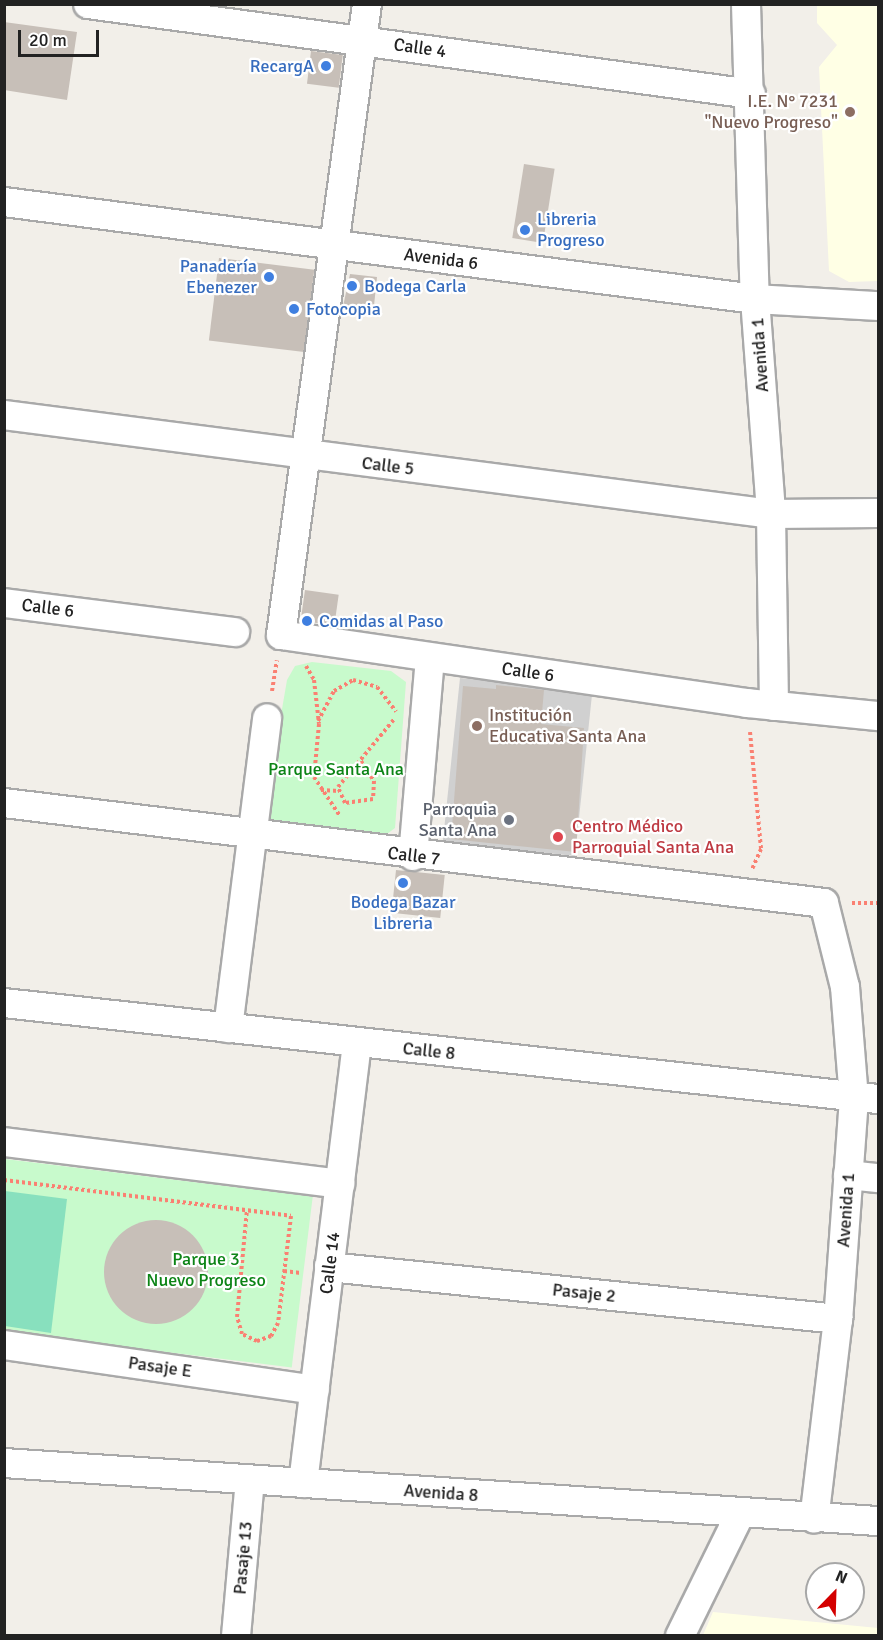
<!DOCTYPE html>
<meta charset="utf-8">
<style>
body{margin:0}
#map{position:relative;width:883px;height:1640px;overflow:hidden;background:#f2efe9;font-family:Signika,sans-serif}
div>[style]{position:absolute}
.education>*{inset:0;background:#ffffe5}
.religious>*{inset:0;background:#d0d0d0;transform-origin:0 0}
.park>*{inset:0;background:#c8facc;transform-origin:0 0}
.pitch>*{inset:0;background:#88e0be}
.building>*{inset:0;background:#c7bfb8;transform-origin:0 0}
.round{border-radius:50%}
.path>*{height:4px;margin-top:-2px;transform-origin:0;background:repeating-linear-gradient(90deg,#fa8072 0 3px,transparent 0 6px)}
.roads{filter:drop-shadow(2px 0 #a9a9a9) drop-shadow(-2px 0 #a9a9a9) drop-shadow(0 2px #a9a9a9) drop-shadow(0 -2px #a9a9a9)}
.minor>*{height:28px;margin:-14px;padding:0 14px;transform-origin:14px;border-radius:14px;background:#fff}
.dots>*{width:16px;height:16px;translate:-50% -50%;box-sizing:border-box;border:3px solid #fff;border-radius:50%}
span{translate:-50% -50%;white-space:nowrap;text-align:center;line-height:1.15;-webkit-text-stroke:4.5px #fff;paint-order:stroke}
.street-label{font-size:18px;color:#222}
.shop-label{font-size:18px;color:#366cbe}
.right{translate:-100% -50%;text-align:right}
.left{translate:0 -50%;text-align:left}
.education-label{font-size:18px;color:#785e54}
.park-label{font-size:18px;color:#0c8416}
.worship-label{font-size:18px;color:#5b616d}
.health-label{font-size:18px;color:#be3a42}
.frame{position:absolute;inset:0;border:6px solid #222;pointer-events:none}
.north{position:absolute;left:805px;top:1562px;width:60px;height:60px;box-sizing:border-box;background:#fff;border:2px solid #a7a7a7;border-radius:50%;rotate:23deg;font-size:16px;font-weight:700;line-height:24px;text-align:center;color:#222}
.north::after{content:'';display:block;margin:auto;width:21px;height:27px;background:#d40000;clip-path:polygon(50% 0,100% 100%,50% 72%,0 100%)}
.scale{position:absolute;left:18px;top:30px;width:81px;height:27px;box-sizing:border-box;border:3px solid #222;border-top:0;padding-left:8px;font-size:18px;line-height:21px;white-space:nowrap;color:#222;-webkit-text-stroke:4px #fff;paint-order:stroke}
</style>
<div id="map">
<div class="education">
<i style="clip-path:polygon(817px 5px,878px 5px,878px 281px,849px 282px,829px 271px,819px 67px,837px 45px,817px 23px)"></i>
<i style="clip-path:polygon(713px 1612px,878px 1628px,878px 1635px,703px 1635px)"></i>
</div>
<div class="religious">
<i style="left:460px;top:678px;width:133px;height:165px;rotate:6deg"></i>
</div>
<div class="park">
<i style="clip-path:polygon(312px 662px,391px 671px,406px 682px,395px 828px,383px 837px,268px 822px,264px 814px,287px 680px,295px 666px)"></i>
<i style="left:5px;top:1159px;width:310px;height:172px;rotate:7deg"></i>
</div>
<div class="pitch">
<i style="clip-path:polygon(5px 1191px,67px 1199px,51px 1333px,5px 1326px)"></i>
</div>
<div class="building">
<i style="clip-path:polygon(4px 22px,77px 32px,67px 100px,4px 90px)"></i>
<i style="left:311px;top:51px;width:32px;height:33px;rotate:7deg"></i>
<i style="left:524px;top:164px;width:31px;height:75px;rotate:9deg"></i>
<i style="left:219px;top:258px;width:96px;height:83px;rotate:7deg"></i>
<i style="clip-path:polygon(350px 274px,377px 277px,373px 315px,342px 311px)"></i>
<i style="left:305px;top:590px;width:34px;height:31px;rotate:8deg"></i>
<i style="clip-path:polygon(496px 685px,544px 690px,541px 724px,584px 728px,576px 852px,451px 839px,463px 686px,496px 689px)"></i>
<i style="left:396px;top:870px;width:49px;height:43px;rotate:6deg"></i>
<i class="round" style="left:104px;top:1220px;width:104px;height:104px"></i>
</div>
<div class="path">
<i style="left:306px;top:666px;width:16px;rotate:60deg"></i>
<i style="left:314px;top:680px;width:44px;rotate:83.5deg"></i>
<i style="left:319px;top:724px;width:53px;rotate:95.4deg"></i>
<i style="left:314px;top:777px;width:47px;rotate:56.3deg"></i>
<i style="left:272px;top:691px;width:31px;rotate:-81deg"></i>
<i style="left:318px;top:721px;width:34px;rotate:-62deg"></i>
<i style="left:334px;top:691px;width:22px;rotate:-30deg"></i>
<i style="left:353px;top:680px;width:25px;rotate:16deg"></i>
<i style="left:377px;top:687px;width:31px;rotate:52deg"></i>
<i style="left:750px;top:732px;width:118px;rotate:84.6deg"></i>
<i style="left:761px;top:849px;width:22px;rotate:114deg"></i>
<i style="left:361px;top:761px;width:24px;rotate:57deg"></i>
<i style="left:374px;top:781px;width:18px;rotate:93deg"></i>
<i style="left:373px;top:799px;width:28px;rotate:172deg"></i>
<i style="left:345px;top:803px;width:17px;rotate:-114deg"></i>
<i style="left:338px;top:787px;width:89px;rotate:-50.4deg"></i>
<i style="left:321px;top:790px;width:18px;rotate:3deg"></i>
<i style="left:852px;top:903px;width:26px"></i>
<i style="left:4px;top:1180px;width:289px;rotate:7.1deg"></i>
<i style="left:291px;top:1216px;width:108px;rotate:96.9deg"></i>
<i style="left:278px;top:1323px;width:15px;rotate:118deg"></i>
<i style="left:271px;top:1336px;width:15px;rotate:160deg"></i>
<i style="left:257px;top:1341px;width:17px;rotate:-155deg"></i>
<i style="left:242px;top:1334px;width:18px;rotate:-106deg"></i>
<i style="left:237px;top:1317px;width:107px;rotate:-84.7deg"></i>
<i style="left:284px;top:1271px;width:17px;rotate:7deg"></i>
</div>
<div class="roads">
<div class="minor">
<i style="left:88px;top:4px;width:669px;rotate:7.73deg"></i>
<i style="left:367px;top:4px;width:637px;rotate:97.76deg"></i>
<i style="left:281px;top:635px;width:471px;rotate:8.3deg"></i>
<i style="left:747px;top:703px;width:132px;rotate:5.7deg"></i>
<i style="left:746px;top:4px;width:295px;rotate:88.3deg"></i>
<i style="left:755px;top:299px;width:216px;rotate:85.7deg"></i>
<i style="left:771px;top:514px;width:192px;rotate:89.1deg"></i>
<i style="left:4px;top:202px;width:757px;rotate:7.36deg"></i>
<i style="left:755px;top:299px;width:123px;rotate:3.3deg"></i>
<i style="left:4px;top:415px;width:773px;rotate:7.35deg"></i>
<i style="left:771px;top:514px;width:107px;rotate:-0.5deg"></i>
<i style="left:4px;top:603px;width:233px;rotate:7.2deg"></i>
<i style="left:4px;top:803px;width:826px;rotate:6.95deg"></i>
<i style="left:824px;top:903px;width:87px;rotate:76deg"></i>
<i style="left:845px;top:987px;width:111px;rotate:85.4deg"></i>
<i style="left:854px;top:1098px;width:222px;rotate:94.1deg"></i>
<i style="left:838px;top:1319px;width:201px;rotate:96.8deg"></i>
<i style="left:413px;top:856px;width:199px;rotate:-85.1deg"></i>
<i style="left:4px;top:1003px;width:879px;rotate:6.27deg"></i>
<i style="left:228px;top:1028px;width:312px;rotate:-82.8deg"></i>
<i style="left:4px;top:1142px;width:339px;rotate:7.1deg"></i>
<i style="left:848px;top:1175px;width:30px;rotate:6deg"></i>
<i style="left:329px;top:1267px;width:512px;rotate:5.83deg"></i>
<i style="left:4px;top:1345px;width:314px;rotate:8.2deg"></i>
<i style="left:4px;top:1463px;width:876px;rotate:3.8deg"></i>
<i style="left:303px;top:1483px;width:443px;rotate:-83deg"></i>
<i style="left:236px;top:1636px;width:157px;rotate:-84.9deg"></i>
<i style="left:680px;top:1636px;width:136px;rotate:-63.8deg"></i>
</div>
</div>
<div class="dots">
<i style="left:326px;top:66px;background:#3f7fe0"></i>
<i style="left:850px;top:112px;background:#8d6e63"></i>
<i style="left:525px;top:230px;background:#3f7fe0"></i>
<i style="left:269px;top:277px;background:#3f7fe0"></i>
<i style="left:352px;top:286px;background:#3f7fe0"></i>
<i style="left:294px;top:309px;background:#3f7fe0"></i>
<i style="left:307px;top:621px;background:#3f7fe0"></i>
<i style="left:477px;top:726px;background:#8d6e63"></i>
<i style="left:509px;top:820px;background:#6b7280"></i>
<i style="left:558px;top:837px;background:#e0444e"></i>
<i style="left:403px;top:883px;background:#3f7fe0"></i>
</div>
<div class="street-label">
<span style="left:420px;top:48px;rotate:8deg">Calle 4</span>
<span style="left:441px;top:259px;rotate:7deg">Avenida 6</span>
<span style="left:760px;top:355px;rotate:-94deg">Avenida 1</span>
<span style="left:388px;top:466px;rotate:7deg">Calle 5</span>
<span style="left:48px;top:608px;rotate:7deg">Calle 6</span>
<span style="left:528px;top:672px;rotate:8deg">Calle 6</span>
<span style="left:414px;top:856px;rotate:7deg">Calle 7</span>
<span style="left:429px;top:1051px;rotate:6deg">Calle 8</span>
<span style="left:846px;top:1210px;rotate:-86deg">Avenida 1</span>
<span style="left:330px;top:1263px;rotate:-83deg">Calle 14</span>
<span style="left:584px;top:1293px;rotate:6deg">Pasaje 2</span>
<span style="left:160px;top:1367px;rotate:8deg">Pasaje E</span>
<span style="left:441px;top:1493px;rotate:4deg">Avenida 8</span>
<span style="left:243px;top:1558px;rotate:-85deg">Pasaje 13</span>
</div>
<div class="shop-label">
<span class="right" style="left:314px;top:66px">RecargA</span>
<span class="left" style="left:537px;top:230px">Libreria<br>Progreso</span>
<span class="right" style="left:257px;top:277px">Panadería<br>Ebenezer</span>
<span class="left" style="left:364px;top:286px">Bodega Carla</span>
<span class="left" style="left:306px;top:309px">Fotocopia</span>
<span class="left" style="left:319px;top:621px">Comidas al Paso</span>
<span style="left:403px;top:913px">Bodega Bazar<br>Libreria</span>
</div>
<div class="education-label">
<span class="right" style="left:838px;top:112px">I.E. N° 7231<br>"Nuevo Progreso"</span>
<span class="left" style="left:489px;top:726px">Institución<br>Educativa Santa Ana</span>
</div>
<div class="park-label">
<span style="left:336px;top:769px">Parque Santa Ana</span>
<span style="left:206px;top:1270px">Parque 3<br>Nuevo Progreso</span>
</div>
<div class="worship-label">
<span class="right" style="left:497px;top:820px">Parroquia<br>Santa Ana</span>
</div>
<div class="health-label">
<span class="left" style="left:572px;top:837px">Centro Médico<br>Parroquial Santa Ana</span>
</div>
<div class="frame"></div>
<div class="north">N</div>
<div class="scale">20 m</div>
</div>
